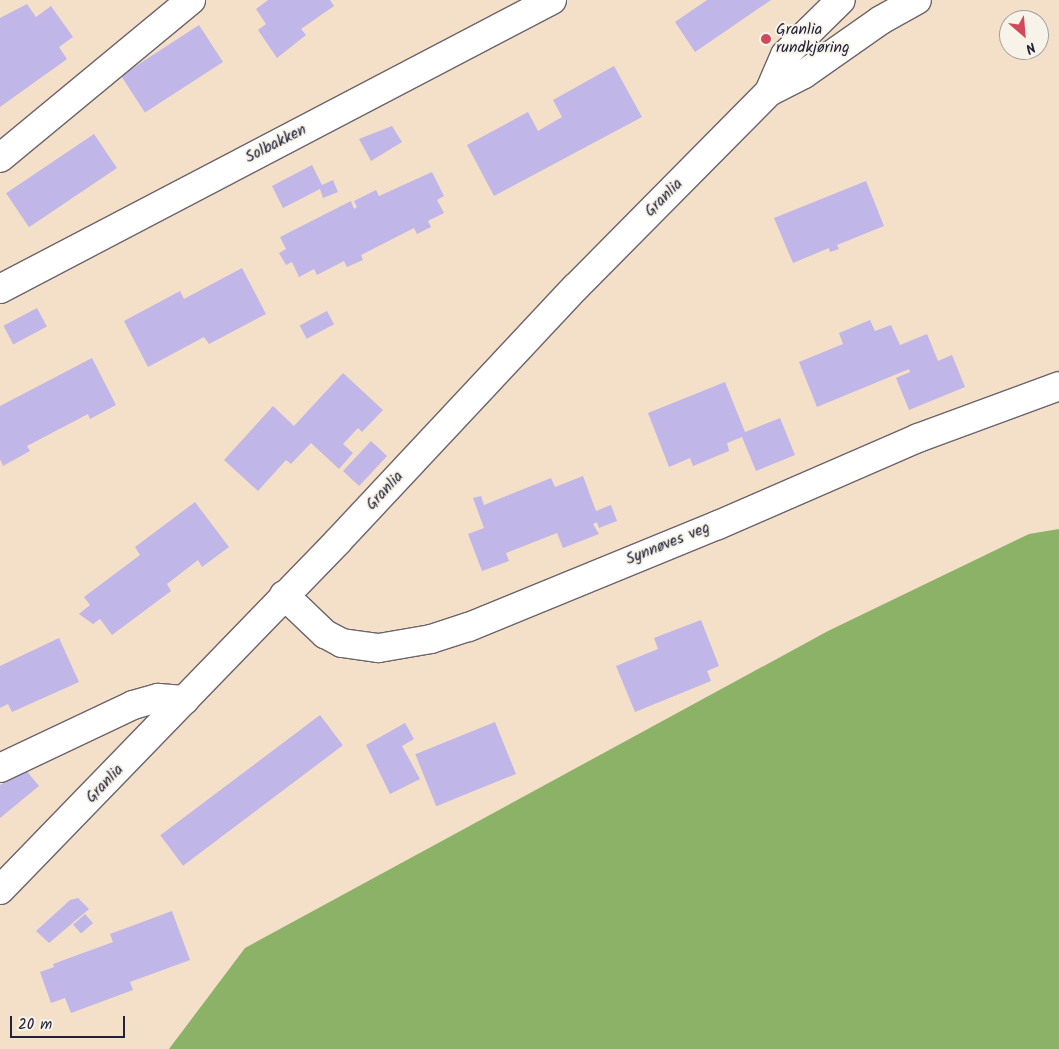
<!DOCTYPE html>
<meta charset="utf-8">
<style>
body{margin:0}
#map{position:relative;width:1059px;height:1049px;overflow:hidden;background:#f4e0c8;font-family:Kalam,sans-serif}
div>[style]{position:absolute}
.forest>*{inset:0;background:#8cb268}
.building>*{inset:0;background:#c0b6e7;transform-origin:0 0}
.roads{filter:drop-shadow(1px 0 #6c646c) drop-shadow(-1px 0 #6c646c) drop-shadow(0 1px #6c646c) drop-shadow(0 -1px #6c646c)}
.minor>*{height:28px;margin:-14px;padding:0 14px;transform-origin:14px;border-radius:14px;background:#fff}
.dots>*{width:14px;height:14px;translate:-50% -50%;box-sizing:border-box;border:2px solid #f7f3e8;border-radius:50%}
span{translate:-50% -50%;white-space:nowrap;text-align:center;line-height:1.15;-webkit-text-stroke:4px #f7f3e8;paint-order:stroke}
.poi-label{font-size:16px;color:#22223b}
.left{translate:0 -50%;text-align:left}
.street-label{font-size:16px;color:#22223b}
.north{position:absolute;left:999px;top:10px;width:50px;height:50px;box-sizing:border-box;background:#f7f3e8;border:1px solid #a29fa3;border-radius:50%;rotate:153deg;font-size:14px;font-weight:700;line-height:20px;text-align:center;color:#22223b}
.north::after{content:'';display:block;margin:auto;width:18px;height:22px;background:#d1495b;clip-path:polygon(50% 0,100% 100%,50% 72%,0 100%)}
.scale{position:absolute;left:10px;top:1016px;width:115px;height:22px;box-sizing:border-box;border:2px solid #22223b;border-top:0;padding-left:6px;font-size:15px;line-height:18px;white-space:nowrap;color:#22223b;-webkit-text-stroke:4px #f7f3e8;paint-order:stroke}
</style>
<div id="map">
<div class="forest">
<i style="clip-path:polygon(1059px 529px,1059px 1049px,169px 1049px,245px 948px,828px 631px,1029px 534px)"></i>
</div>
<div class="building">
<i style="clip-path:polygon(268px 0,330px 0,334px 6px,301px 29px,306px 35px,277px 58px,258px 30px,266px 24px,256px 9px)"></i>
<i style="clip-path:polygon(707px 0,771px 0,695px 52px,675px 22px)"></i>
<i style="clip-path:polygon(27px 4px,36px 17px,51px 6px,73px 37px,59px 47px,67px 59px,0 107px,0 18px)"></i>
<i style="left:199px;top:25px;width:44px;height:93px;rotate:57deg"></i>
<i style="clip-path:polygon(614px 66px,642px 117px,494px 196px,467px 145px,528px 112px,538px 131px,562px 117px,553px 100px)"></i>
<i style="clip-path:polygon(392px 126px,402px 142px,371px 161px,359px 139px)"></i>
<i style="left:94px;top:134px;width:41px;height:106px;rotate:56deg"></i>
<i style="clip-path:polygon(312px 165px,322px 185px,333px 180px,338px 192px,323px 198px,320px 189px,283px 208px,272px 186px)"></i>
<i style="clip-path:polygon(432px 172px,444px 196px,437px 200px,444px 213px,428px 221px,431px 227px,417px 234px,414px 228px,361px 255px,363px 260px,347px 267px,344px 261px,317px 275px,314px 269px,299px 277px,292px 262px,286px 265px,279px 253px,286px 249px,280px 237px,351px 201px,354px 209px,357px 207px,354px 201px,376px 190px,379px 196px)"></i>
<i style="clip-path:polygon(866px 181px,884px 226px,837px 245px,839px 249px,830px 252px,829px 248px,793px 263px,774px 218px)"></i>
<i style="clip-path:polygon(242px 268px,266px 314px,209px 344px,204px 337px,148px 367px,124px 321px,180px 291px,184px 299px)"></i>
<i style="left:37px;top:308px;width:21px;height:38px;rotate:62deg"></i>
<i style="left:327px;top:311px;width:15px;height:31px;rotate:62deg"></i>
<i style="clip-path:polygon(870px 320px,875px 331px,891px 325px,900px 345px,927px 334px,938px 361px,952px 355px,965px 387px,909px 410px,896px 378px,910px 372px,909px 369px,817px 407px,799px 362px,843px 344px,839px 333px)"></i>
<i style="clip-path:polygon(92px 358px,116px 405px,90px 419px,88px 414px,27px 446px,30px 451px,3px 466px,0 459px,0 406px)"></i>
<i style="clip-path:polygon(343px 373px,383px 410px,362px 432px,358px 428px,343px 444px,353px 453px,339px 469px,311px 443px,291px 464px,286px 460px,258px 491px,224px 460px,273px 406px,294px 426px)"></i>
<i style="clip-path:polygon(725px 382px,745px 432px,780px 418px,795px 455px,756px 471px,742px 437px,727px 443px,729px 451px,693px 466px,690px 458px,669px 467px,648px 413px)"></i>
<i style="left:371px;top:441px;width:22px;height:41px;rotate:43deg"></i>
<i style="clip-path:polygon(583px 476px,596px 511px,611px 505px,617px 521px,599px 528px,597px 522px,593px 524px,599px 534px,563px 548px,557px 533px,506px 553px,509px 561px,482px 571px,468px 534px,484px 528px,473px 498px,481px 496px,484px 505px,551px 478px,555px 487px)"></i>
<i style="clip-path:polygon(195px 502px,229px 547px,202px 567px,198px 560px,167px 584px,171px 591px,112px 635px,100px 619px,93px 624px,79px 614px,90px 605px,84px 597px,140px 555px,135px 547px)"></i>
<i style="clip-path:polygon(701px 620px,719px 666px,707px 671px,711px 681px,635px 712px,616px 666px,658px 649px,654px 638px)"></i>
<i style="clip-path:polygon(59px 638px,79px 682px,12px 712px,8px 704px,0 708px,0 666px)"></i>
<i style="left:320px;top:715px;width:38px;height:200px;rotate:53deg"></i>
<i style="left:495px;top:722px;width:56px;height:86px;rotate:68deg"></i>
<i style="clip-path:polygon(405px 723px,414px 739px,402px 746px,420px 779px,390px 794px,366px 745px)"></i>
<i style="clip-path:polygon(25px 769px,39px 786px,0 818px,0 785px)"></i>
<i style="clip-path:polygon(78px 898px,89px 909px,49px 943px,36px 931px,70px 900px)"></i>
<i style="clip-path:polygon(172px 911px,190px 960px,130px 982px,133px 990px,71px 1013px,65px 998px,51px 1003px,40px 972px,54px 967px,53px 964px,113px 942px,110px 934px)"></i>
<i style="left:85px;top:914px;width:12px;height:16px;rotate:48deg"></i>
</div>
<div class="roads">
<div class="minor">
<i style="left:769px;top:92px;width:40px;rotate:-66.6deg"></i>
<i style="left:785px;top:55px;width:78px;rotate:-44.5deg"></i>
<i style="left:0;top:158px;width:248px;rotate:-39.6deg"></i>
<i style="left:0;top:289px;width:623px;rotate:-27.63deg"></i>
<i style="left:284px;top:595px;width:57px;rotate:43.6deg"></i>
<i style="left:325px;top:634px;width:19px;rotate:28deg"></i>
<i style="left:342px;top:643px;width:37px;rotate:8deg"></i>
<i style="left:379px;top:648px;width:53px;rotate:-9.8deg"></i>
<i style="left:431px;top:639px;width:40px;rotate:-18deg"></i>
<i style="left:469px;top:627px;width:269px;rotate:-22.3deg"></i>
<i style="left:718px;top:525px;width:218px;rotate:-23.5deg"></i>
<i style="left:918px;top:438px;width:150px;rotate:-20.2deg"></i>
<i style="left:0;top:768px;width:147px;rotate:-25.3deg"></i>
<i style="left:133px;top:705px;width:26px;rotate:-16deg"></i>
<i style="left:158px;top:698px;width:27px;rotate:4deg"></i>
<i style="left:0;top:890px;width:486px;rotate:-45.9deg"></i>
<i style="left:338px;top:541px;width:347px;rotate:-46.9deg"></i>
<i style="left:575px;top:288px;width:276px;rotate:-45.3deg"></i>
<i style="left:769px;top:92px;width:39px;rotate:-27deg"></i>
<i style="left:804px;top:74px;width:94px;rotate:-35deg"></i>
<i style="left:881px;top:20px;width:41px;rotate:-29.1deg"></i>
</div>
</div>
<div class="dots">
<i style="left:766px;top:39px;background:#d1495b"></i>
</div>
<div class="poi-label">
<span class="left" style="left:776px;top:39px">Granlia<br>rundkjøring</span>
</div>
<div class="street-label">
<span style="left:276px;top:144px;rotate:-27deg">Solbakken</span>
<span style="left:664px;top:198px;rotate:-45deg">Granlia</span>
<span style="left:385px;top:491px;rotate:-47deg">Granlia</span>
<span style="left:668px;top:544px;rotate:-22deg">Synnøves veg</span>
<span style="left:105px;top:784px;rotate:-46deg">Granlia</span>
</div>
<div class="north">N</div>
<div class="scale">20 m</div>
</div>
